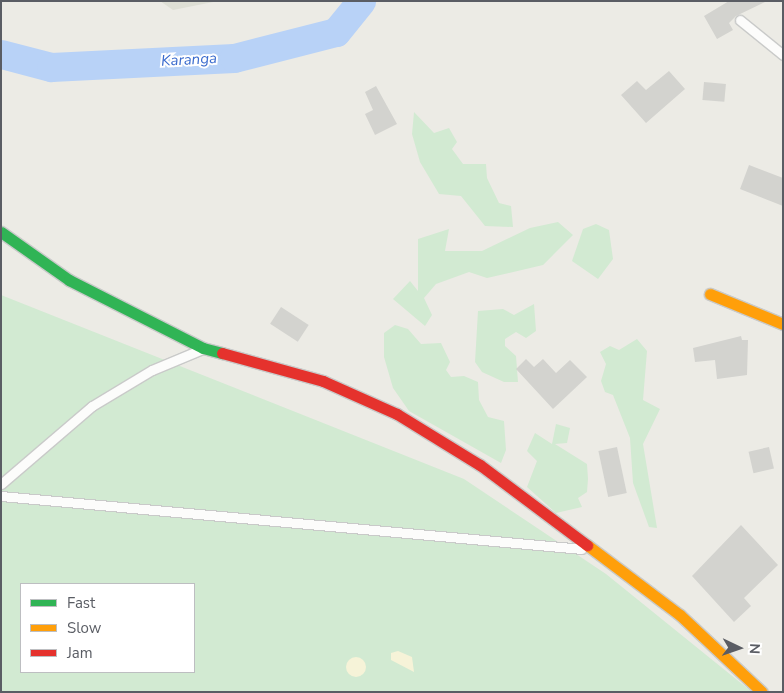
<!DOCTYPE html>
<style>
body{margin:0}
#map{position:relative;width:784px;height:693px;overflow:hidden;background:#ecebe5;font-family:"Nunito Sans",sans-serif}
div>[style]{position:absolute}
.education>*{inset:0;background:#dedfd5}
.green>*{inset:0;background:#d2ead2}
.sand>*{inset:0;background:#f6f3d8}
.round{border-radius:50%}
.river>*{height:29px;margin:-14.5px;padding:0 14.5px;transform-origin:14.5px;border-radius:14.5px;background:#b8d2f7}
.building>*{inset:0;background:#d3d3cf;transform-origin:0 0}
.roads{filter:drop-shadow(1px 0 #c9cac9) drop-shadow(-1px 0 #c9cac9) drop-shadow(0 1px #c9cac9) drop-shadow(0 -1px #c9cac9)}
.lane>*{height:9px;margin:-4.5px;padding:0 4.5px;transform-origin:4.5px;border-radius:4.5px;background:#fcfcfb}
.fast>*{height:11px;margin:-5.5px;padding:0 5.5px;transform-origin:5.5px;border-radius:5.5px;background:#30b455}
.slow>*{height:11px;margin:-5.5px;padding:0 5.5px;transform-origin:5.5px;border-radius:5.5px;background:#ff9f0a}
.jam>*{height:11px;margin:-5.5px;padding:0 5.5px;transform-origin:5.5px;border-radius:5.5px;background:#e5322d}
span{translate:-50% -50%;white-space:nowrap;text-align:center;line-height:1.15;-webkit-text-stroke:4px #fff;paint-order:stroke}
.water-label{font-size:15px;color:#396acd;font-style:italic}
.frame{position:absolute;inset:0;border:2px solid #5a5d64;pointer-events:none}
.legend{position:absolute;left:20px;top:583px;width:175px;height:90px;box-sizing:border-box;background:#fff;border:1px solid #bdbec1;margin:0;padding:6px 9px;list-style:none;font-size:15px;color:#5a5d64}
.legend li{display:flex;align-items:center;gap:10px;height:25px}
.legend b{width:25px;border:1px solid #bdbec1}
.north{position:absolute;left:714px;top:623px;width:50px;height:50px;-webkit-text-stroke:4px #fff;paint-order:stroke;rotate:93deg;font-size:14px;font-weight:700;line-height:20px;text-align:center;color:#5a5d64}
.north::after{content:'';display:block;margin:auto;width:18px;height:22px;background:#5a5d64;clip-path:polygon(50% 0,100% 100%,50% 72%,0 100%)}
</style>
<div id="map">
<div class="education">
<i style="clip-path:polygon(160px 1px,218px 1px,173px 10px)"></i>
</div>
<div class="green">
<i style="clip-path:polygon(414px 112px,434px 133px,449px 128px,457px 142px,452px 149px,463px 164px,486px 164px,487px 178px,499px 203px,511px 206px,513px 227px,485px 226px,461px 196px,439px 194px,420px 162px,412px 134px)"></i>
<i style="clip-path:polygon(558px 222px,573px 235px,543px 265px,487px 278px,469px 272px,436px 284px,424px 298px,432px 315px,425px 326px,393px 299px,410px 281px,418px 291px,418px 239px,449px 229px,445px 251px,482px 251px,530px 228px)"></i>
<i style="clip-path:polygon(596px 224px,609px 230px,613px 259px,598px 279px,572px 261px,583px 229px)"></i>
<i style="clip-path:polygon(evenodd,1px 295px,464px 479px,606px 574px,752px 692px,1px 692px,1px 295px,21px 584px,194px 584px,194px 672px,21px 672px,21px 584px)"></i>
<i style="clip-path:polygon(534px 304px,536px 331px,526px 338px,516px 332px,505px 339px,505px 346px,516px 356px,518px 382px,504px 382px,482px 372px,475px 362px,478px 311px,503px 309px,514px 315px)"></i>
<i style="clip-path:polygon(395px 325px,408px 329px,421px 344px,441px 343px,450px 362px,446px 370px,451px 377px,464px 376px,478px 382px,479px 400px,488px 417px,504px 421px,506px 450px,501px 463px,409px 411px,393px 388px,384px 357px,384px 333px)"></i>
<i style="clip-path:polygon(637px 339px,647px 351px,643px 400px,660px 409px,643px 444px,657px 528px,649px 527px,633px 483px,630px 438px,613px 395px,605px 392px,601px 381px,606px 364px,600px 352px,610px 346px,619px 350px)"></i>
<i style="clip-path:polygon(556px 424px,570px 428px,567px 443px,555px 444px,587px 464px,588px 479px,587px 492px,578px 498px,582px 507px,556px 513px,527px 487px,537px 461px,527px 451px,535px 433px,552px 444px)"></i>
</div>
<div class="sand">
<i style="clip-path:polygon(398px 651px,412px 657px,414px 672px,391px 660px,391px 653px)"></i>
<i class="round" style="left:346px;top:657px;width:20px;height:20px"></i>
</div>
<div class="river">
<i style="left:1px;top:54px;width:52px;rotate:14.6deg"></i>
<i style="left:51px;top:67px;width:183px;rotate:-2.8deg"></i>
<i style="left:234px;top:58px;width:105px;rotate:-14.3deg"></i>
<i style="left:336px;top:32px;width:40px;rotate:-51deg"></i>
</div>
<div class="building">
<i style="clip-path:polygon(729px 1px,767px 1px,736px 16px,729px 23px,733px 30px,717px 39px,704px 16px)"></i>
<i style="clip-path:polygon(669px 71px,685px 89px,646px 123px,621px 95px,637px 81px,646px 90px)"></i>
<i style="left:704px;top:82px;width:22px;height:18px;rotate:5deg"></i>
<i style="clip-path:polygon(376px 86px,397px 124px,375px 135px,365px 114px,373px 110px,365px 92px)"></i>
<i style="clip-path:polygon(749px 165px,783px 178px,783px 206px,740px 189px)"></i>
<i style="left:281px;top:307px;width:33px;height:20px;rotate:33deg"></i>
<i style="clip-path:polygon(741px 336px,742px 340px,748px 340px,747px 375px,717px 379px,715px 360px,695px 362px,693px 348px)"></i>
<i style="clip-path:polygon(526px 359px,534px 367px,543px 359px,556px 373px,570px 360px,587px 377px,553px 409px,516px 369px)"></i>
<i style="left:617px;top:447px;width:47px;height:19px;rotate:78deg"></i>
<i style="left:769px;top:447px;width:22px;height:21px;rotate:77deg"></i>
<i style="clip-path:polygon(741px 525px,778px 565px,744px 598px,751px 606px,734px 622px,692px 576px)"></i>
</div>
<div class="roads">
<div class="lane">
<i style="left:740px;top:20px;width:55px;rotate:39.1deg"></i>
<i style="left:1px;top:484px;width:120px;rotate:-40.6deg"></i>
<i style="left:92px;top:406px;width:70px;rotate:-31deg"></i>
<i style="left:152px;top:370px;width:52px;rotate:-22.6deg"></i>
<i style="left:1px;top:496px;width:583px;rotate:5.21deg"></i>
</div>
<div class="fast">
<i style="left:1px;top:232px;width:83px;rotate:35.2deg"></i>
<i style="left:69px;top:280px;width:150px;rotate:26.9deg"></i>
<i style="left:203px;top:348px;width:20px;rotate:15deg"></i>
</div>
<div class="slow">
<i style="left:710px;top:294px;width:79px;rotate:22.3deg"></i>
<i style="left:587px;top:545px;width:116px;rotate:37deg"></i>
<i style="left:680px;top:615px;width:112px;rotate:43.2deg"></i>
</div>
<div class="jam">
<i style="left:222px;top:353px;width:105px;rotate:15.5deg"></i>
<i style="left:323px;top:381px;width:81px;rotate:24deg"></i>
<i style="left:397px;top:414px;width:97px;rotate:31.6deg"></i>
<i style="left:480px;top:465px;width:134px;rotate:36.8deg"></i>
</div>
</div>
<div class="water-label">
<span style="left:189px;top:60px;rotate:-3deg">Karanga</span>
</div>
<div class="frame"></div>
<ul class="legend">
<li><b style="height:6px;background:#30b455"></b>Fast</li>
<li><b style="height:6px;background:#ff9f0a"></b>Slow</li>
<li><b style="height:6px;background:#e5322d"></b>Jam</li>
</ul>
<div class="north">N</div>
</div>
